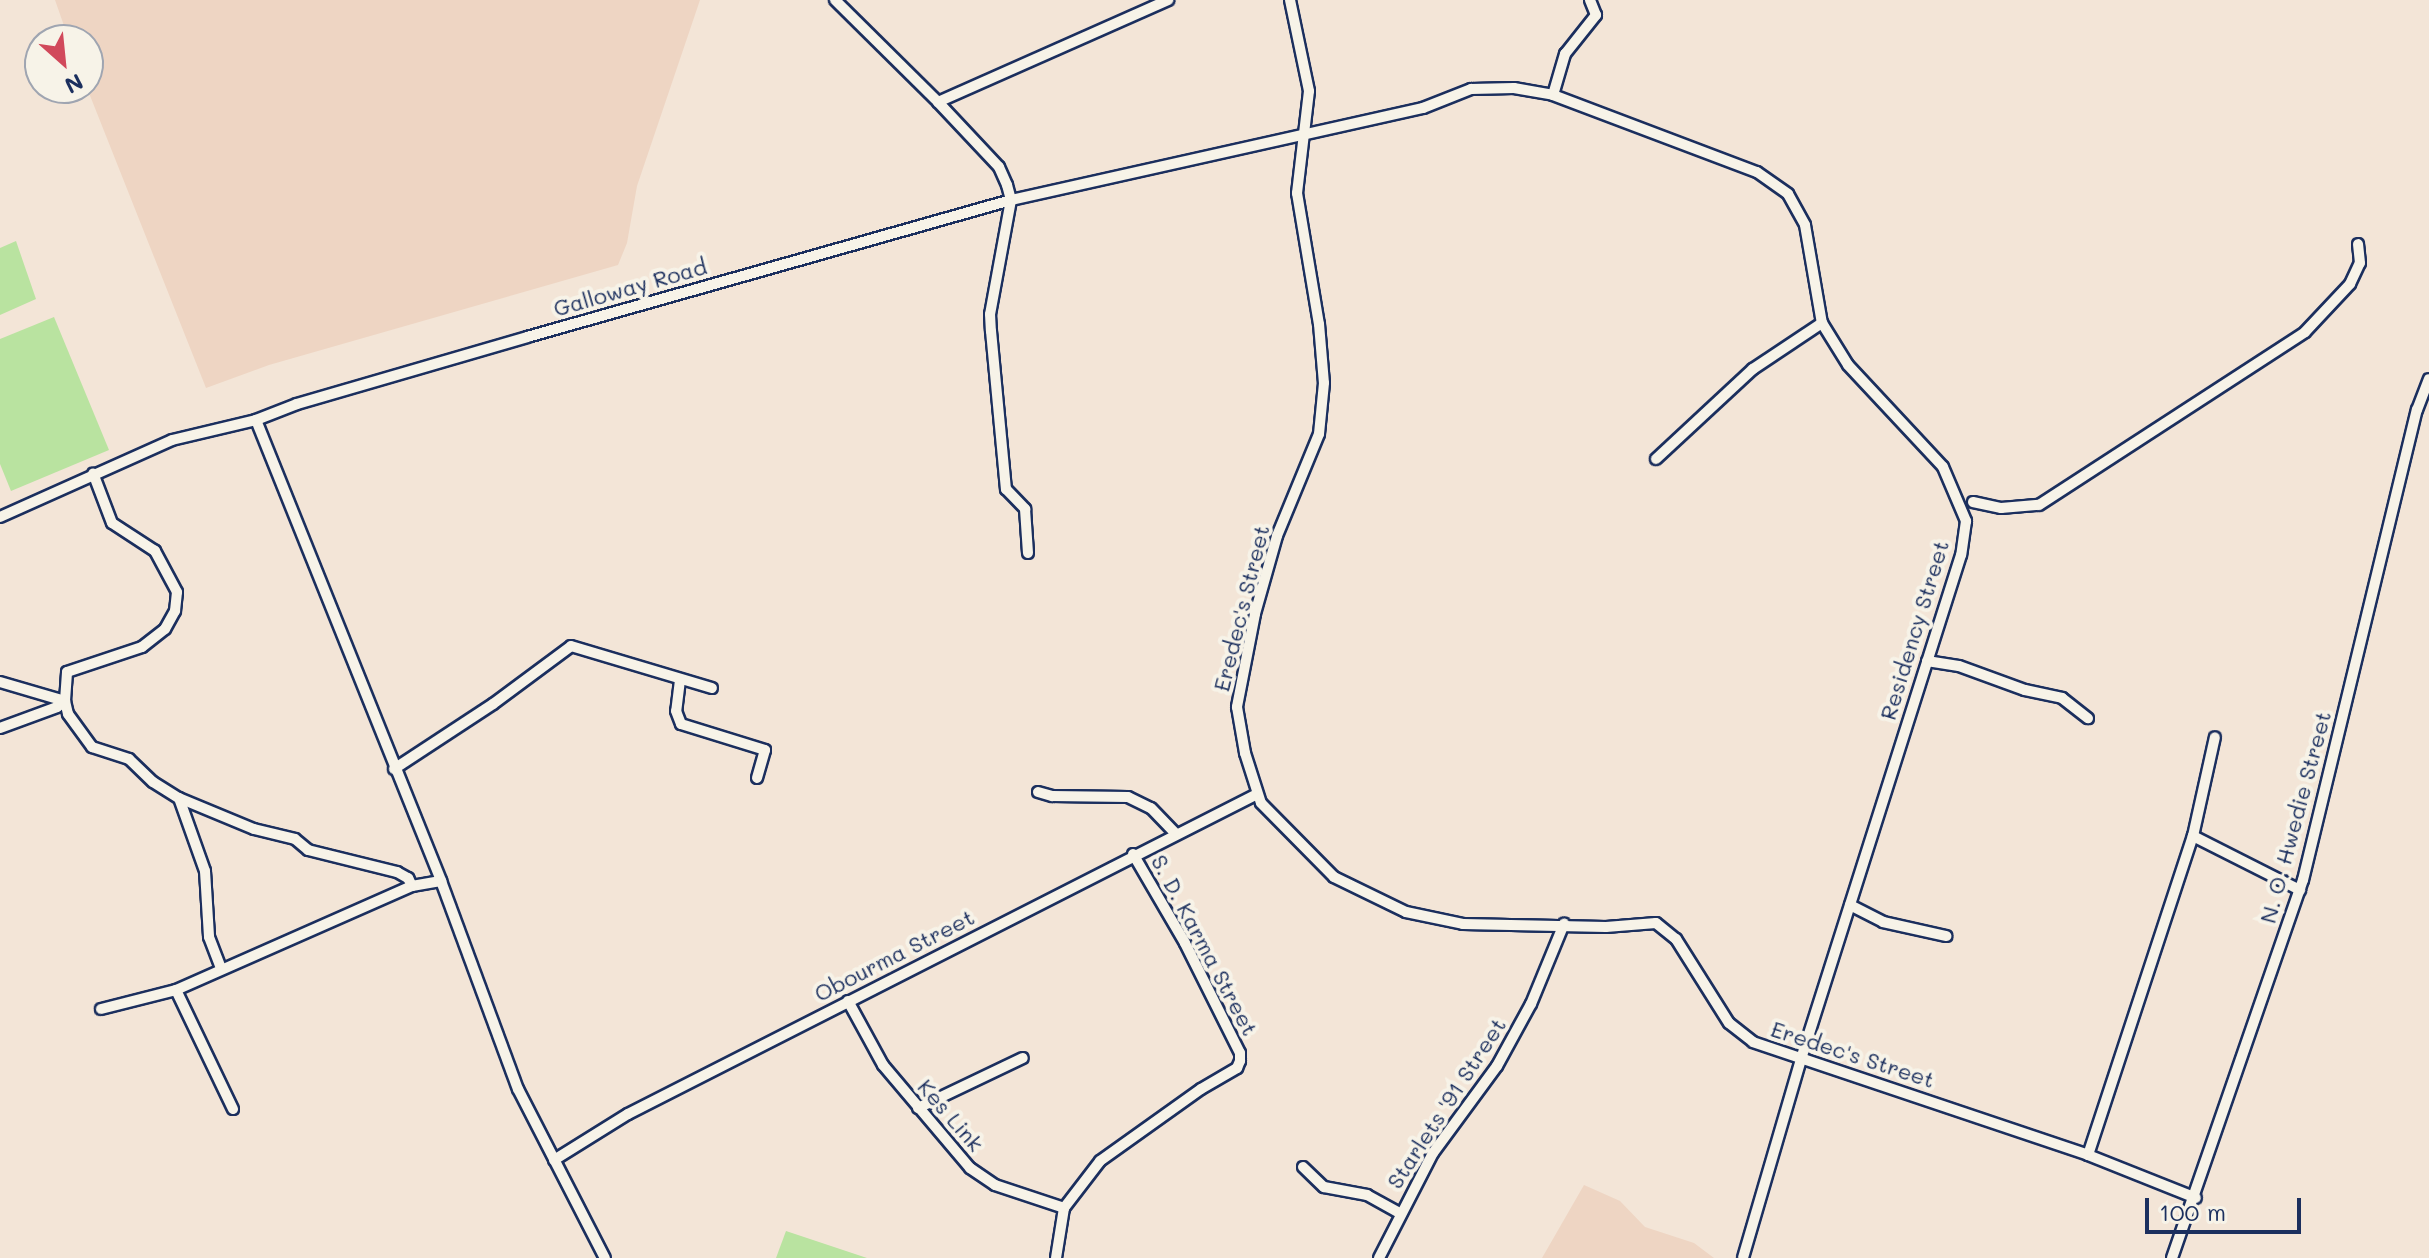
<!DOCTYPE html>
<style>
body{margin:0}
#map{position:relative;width:2429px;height:1258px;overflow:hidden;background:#f3e5d7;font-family:Mali,sans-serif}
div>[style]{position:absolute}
.built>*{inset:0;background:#eed5c3}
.green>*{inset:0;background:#b9e3a0}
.roads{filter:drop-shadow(2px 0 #1b2f5e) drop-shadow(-2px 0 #1b2f5e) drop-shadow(0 2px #1b2f5e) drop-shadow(0 -2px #1b2f5e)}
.street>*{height:10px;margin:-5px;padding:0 5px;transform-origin:5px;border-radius:5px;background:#f7f3e8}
span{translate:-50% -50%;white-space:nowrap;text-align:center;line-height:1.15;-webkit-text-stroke:8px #f7f3e8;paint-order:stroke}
.street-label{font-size:22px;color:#1b2f5e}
.north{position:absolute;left:24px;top:24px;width:80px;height:80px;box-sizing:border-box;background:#f7f3e8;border:2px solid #9fa5b1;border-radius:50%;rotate:153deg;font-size:22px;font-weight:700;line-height:32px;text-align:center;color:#1b2f5e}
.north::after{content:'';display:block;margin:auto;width:28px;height:36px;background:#d1495b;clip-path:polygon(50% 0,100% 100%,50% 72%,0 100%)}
.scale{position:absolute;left:2145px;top:1198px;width:156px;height:36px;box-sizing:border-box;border:4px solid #1b2f5e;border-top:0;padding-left:10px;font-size:24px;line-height:28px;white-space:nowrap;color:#1b2f5e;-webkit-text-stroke:6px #f7f3e8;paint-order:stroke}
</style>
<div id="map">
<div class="built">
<i style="clip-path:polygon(55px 0,700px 0,637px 186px,627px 243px,618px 265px,269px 365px,206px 388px,87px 88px,88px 40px,69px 40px)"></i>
<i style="clip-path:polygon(1584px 1185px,1620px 1201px,1645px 1227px,1694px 1243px,1714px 1258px,1542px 1258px)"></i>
</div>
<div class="green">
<i style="clip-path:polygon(16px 241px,36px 299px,0 315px,0 248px)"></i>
<i style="clip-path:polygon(54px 317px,109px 450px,11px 491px,0 464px,0 339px)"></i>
<i style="clip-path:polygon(786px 1231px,867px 1258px,776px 1258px)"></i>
</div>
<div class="roads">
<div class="street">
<i style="left:835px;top:0;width:145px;rotate:44.7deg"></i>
<i style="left:938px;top:102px;width:89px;rotate:46.8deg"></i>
<i style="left:999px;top:167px;width:20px;rotate:66deg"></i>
<i style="left:1007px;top:185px;width:16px;rotate:75deg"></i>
<i style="left:1011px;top:200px;width:116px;rotate:100.4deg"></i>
<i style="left:990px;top:314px;width:17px;rotate:87deg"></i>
<i style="left:991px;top:331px;width:159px;rotate:84.6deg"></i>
<i style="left:1006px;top:489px;width:28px;rotate:46deg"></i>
<i style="left:1025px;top:509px;width:44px;rotate:86.1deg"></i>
<i style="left:1290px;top:0;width:93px;rotate:78.2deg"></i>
<i style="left:1309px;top:91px;width:103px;rotate:96.7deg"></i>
<i style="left:1297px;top:193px;width:133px;rotate:80.5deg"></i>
<i style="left:1319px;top:324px;width:59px;rotate:85.2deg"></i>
<i style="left:1324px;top:383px;width:51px;rotate:95.6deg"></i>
<i style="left:1319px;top:434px;width:110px;rotate:112.4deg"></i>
<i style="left:1277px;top:536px;width:81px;rotate:105.8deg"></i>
<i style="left:1255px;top:614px;width:95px;rotate:101deg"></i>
<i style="left:1237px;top:707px;width:47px;rotate:80.1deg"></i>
<i style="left:1245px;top:753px;width:52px;rotate:72.3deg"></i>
<i style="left:1261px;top:803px;width:104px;rotate:45.4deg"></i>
<i style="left:1334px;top:877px;width:80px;rotate:25.9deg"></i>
<i style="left:1406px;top:912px;width:58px;rotate:11.9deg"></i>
<i style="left:1463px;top:924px;width:143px;rotate:1.2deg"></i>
<i style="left:1606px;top:927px;width:50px;rotate:-4.6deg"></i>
<i style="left:1656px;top:923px;width:26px;rotate:39deg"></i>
<i style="left:1676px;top:939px;width:99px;rotate:57.8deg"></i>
<i style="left:1729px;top:1023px;width:31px;rotate:38deg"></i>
<i style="left:1753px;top:1042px;width:354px;rotate:18.6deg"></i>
<i style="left:2088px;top:1155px;width:116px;rotate:21.7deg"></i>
<i style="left:1553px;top:95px;width:43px;rotate:-73.7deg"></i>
<i style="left:1565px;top:54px;width:50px;rotate:-51.5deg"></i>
<i style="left:1596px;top:15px;width:16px;rotate:-112deg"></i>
<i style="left:938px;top:102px;width:252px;rotate:-23.9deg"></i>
<i style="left:256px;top:420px;width:497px;rotate:68.1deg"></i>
<i style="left:441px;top:881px;width:222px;rotate:69.7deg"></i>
<i style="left:518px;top:1089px;width:190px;rotate:62.8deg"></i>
<i style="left:1656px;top:459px;width:132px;rotate:-42.9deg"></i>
<i style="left:1753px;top:369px;width:83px;rotate:-33.7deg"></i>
<i style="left:1973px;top:502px;width:29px;rotate:12deg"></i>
<i style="left:2001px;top:508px;width:38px;rotate:-5deg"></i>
<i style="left:2039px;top:505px;width:317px;rotate:-33deg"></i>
<i style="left:2305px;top:332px;width:66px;rotate:-46.8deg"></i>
<i style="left:2350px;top:284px;width:23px;rotate:-65deg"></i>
<i style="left:2360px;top:263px;width:19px;rotate:-96deg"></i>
<i style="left:0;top:517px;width:188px;rotate:-24.1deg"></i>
<i style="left:172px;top:440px;width:86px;rotate:-13.4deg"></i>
<i style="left:256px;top:420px;width:44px;rotate:-21.3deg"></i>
<i style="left:297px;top:404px;width:240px;rotate:-16.2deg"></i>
<i style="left:527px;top:337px;width:503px;rotate:-15.8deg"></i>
<i style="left:1011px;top:200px;width:422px;rotate:-12.6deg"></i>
<i style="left:1423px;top:108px;width:52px;rotate:-21.6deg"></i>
<i style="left:1471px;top:89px;width:43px;rotate:-1.3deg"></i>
<i style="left:1514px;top:88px;width:40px;rotate:10deg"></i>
<i style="left:1553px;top:95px;width:218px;rotate:20.7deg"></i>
<i style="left:1757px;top:172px;width:38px;rotate:35deg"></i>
<i style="left:1788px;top:194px;width:35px;rotate:61deg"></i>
<i style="left:1805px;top:225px;width:99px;rotate:80.2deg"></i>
<i style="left:1822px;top:323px;width:49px;rotate:58.2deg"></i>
<i style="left:1848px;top:365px;width:139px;rotate:47deg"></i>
<i style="left:1943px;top:467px;width:59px;rotate:66.9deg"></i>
<i style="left:1966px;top:521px;width:34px;rotate:98deg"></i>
<i style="left:1961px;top:555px;width:526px;rotate:107.61deg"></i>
<i style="left:1802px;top:1056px;width:210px;rotate:106.3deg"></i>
<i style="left:1927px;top:661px;width:32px;rotate:9deg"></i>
<i style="left:1959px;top:666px;width:70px;rotate:20deg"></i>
<i style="left:2025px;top:690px;width:38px;rotate:12deg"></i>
<i style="left:2062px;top:698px;width:33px;rotate:38deg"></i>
<i style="left:680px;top:680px;width:31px;rotate:97deg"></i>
<i style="left:676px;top:711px;width:14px;rotate:69deg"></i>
<i style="left:681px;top:724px;width:88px;rotate:17.2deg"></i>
<i style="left:765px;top:750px;width:29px;rotate:106deg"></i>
<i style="left:0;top:682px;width:68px;rotate:16.3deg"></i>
<i style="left:65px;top:701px;width:13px;rotate:77deg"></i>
<i style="left:68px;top:714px;width:41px;rotate:54deg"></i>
<i style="left:92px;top:747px;width:39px;rotate:18deg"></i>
<i style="left:129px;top:759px;width:33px;rotate:44deg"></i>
<i style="left:153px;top:782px;width:31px;rotate:32deg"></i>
<i style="left:179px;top:798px;width:81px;rotate:22.5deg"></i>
<i style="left:254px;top:829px;width:42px;rotate:13.7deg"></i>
<i style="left:295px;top:839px;width:17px;rotate:40deg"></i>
<i style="left:308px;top:850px;width:92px;rotate:13.9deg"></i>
<i style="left:397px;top:872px;width:13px;rotate:29deg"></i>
<i style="left:408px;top:878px;width:9px;rotate:63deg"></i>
<i style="left:0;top:728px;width:61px;rotate:-20.2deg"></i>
<i style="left:57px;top:707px;width:10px;rotate:-37deg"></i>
<i style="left:65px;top:701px;width:29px;rotate:-86deg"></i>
<i style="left:67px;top:672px;width:79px;rotate:-18.4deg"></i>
<i style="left:142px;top:647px;width:29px;rotate:-38deg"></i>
<i style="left:165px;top:629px;width:21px;rotate:-61deg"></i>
<i style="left:175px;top:611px;width:19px;rotate:-84deg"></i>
<i style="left:177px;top:592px;width:47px;rotate:-118.2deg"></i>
<i style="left:155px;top:551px;width:51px;rotate:-146.9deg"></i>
<i style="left:112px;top:523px;width:53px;rotate:-110.8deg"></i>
<i style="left:394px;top:769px;width:118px;rotate:-33.3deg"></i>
<i style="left:493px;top:704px;width:97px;rotate:-36.6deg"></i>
<i style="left:571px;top:646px;width:147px;rotate:16.6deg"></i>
<i style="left:1038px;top:792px;width:15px;rotate:16deg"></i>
<i style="left:1052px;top:796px;width:76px;rotate:0.8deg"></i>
<i style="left:1128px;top:797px;width:25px;rotate:26deg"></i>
<i style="left:1151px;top:808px;width:35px;rotate:46deg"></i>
<i style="left:179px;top:798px;width:77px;rotate:70.4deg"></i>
<i style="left:205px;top:871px;width:66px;rotate:86.5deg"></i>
<i style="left:209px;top:937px;width:34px;rotate:69deg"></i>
<i style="left:2193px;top:836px;width:120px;rotate:26.8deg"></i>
<i style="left:1850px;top:905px;width:37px;rotate:27deg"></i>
<i style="left:1883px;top:922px;width:65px;rotate:12.5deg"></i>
<i style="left:176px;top:990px;width:132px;rotate:64.4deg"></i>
<i style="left:848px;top:1001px;width:73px;rotate:61.3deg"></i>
<i style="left:883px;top:1065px;width:135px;rotate:49.8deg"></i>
<i style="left:970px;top:1168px;width:30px;rotate:34deg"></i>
<i style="left:995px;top:1185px;width:73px;rotate:18.4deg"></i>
<i style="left:101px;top:1009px;width:77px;rotate:-14.2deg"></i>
<i style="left:176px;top:990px;width:258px;rotate:-23.8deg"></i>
<i style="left:412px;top:886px;width:29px;rotate:-10deg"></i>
<i style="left:918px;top:1108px;width:116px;rotate:-25.5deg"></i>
<i style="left:2088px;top:1155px;width:336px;rotate:-71.8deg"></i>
<i style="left:2193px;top:836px;width:101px;rotate:-77.5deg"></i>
<i style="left:554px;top:1160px;width:87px;rotate:-31.9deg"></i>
<i style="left:628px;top:1114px;width:706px;rotate:-26.96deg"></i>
<i style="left:1303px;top:1167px;width:29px;rotate:44deg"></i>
<i style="left:1324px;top:1187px;width:44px;rotate:10.5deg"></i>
<i style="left:1367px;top:1195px;width:37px;rotate:29deg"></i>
<i style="left:1056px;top:1258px;width:51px;rotate:-80.9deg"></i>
<i style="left:1064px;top:1208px;width:59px;rotate:-52.5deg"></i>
<i style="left:1100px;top:1161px;width:124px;rotate:-35.5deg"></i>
<i style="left:1201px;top:1089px;width:42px;rotate:-30.3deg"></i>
<i style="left:1237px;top:1068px;width:8px;rotate:-67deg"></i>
<i style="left:1240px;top:1061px;width:8px;rotate:-90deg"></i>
<i style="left:1240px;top:1053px;width:123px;rotate:-116.6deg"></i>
<i style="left:1185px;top:943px;width:103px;rotate:-120.3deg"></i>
<i style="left:1379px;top:1258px;width:118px;rotate:-62.8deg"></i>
<i style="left:1433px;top:1153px;width:108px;rotate:-53.7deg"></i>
<i style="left:1497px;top:1066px;width:71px;rotate:-61.3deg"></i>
<i style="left:1531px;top:1004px;width:87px;rotate:-67.6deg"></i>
<i style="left:2172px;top:1258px;width:400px;rotate:-70.9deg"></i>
<i style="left:2303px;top:880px;width:484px;rotate:-76.4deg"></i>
<i style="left:2417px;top:410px;width:33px;rotate:-69deg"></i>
</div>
</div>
<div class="street-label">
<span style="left:630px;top:287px;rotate:-16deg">Galloway Road</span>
<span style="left:1241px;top:608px;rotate:-76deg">Eredec's Street</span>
<span style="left:1914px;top:630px;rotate:-73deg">Residency Street</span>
<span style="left:2295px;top:817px;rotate:-75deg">N. O. Hwedie Street</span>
<span style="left:1205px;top:945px;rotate:62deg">S. D. Karma Street</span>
<span style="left:894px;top:955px;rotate:-27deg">Obourma Street</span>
<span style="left:1853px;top:1054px;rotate:18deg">Eredec's Street</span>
<span style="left:1446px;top:1103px;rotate:-57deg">Starlets '91 Street</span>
<span style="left:951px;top:1115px;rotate:49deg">Kes Link</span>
</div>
<div class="north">N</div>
<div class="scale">100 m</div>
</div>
